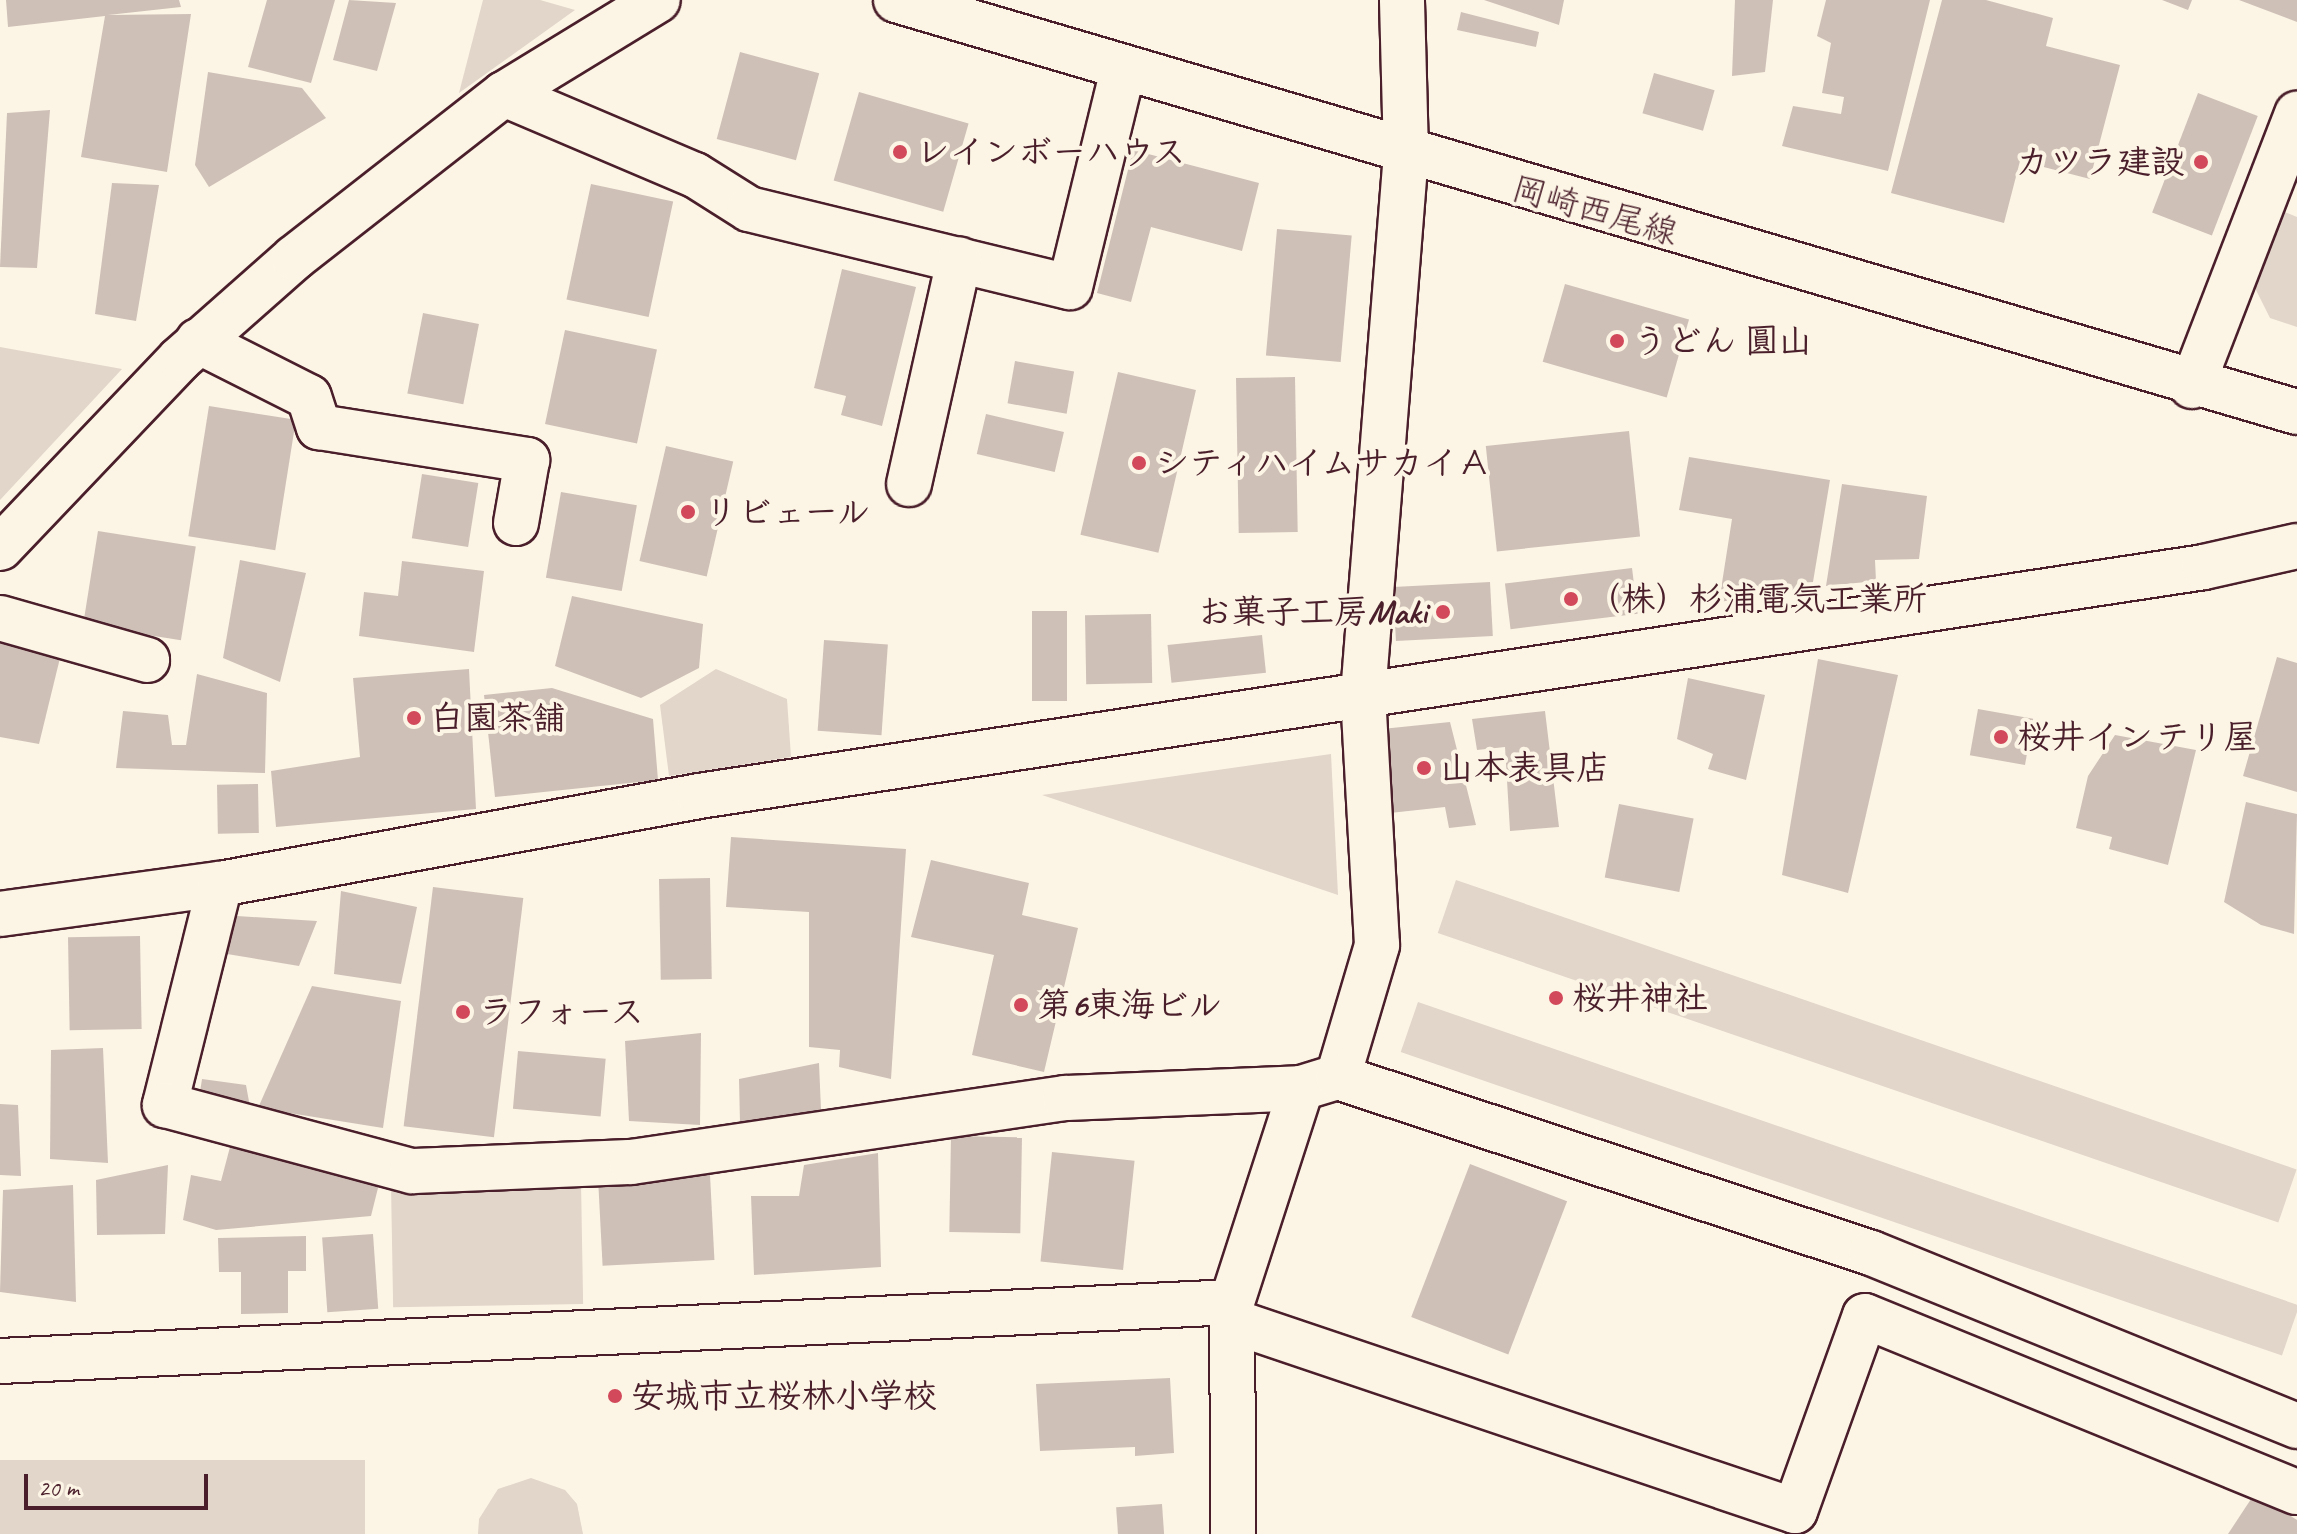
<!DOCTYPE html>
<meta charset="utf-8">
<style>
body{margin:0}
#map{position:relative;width:2297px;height:1534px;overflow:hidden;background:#fcf5e5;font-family:Caveat,"Klee One",sans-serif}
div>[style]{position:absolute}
.green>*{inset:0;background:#e2d5ca;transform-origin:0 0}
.building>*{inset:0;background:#cfc0b7;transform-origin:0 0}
.roads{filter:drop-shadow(2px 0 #4a1f2b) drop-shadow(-2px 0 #4a1f2b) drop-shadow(0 2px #4a1f2b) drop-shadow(0 -2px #4a1f2b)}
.minor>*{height:44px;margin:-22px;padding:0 22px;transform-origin:22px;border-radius:22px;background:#fcf5e5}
.major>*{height:44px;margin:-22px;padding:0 22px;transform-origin:22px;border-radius:22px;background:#fcf5e5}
.dots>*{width:22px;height:22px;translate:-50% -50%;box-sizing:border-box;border:4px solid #fcf5e5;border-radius:50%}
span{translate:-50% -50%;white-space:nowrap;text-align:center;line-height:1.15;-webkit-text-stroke:8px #fcf5e5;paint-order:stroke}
.poi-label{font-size:34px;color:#4a1f2b;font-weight:700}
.left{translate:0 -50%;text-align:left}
.right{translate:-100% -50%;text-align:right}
.street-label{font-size:34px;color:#4a1f2b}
.scale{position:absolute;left:24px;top:1474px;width:184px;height:36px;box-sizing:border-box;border:4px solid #4a1f2b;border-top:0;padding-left:10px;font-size:24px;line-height:28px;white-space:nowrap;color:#4a1f2b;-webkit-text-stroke:6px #fcf5e5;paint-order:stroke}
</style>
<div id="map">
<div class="green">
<i style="clip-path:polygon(483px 0,540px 0,575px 10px,459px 93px)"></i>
<i style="clip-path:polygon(2282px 211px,2297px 217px,2297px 327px,2270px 318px,2254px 286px)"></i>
<i style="clip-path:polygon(0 347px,122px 369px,0 500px)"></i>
<i style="clip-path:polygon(716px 669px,787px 699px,791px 757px,669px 776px,660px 705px)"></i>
<i style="clip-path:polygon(1331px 754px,1338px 895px,1042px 795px)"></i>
<i style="left:1456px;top:880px;width:889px;height:56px;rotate:19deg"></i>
<i style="left:1418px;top:1002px;width:932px;height:53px;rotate:19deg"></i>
<i style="left:581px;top:1182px;width:122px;height:190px;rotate:89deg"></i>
<i style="left:0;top:1460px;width:365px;height:74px"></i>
<i style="clip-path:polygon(531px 1478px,565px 1490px,577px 1504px,583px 1534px,478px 1534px,479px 1519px,498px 1489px)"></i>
</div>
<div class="building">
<i style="clip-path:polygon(6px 0,179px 0,181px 7px,108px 15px,191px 14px,167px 172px,81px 157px,105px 16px,8px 27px)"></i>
<i style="clip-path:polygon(267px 0,335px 0,311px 83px,248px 67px)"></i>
<i style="clip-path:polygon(349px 0,396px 3px,377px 71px,333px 60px)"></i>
<i style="clip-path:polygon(1484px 0,1564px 0,1559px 25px)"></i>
<i style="clip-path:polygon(1735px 0,1773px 0,1765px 72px,1732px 76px)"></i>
<i style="clip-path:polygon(1826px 0,1930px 0,1888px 171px,1782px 146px,1793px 106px,1841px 114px,1844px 97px,1822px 93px,1831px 43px,1817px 36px)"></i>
<i style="clip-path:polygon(1942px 0,1986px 0,2053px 18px,2046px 46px,2120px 65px,2090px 179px,2020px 161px,2004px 223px,1891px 193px)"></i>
<i style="clip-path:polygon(2162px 0,2192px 0,2188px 10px)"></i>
<i style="clip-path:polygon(2239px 0,2297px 0,2297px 22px)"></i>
<i style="clip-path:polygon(1461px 12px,1539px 32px,1536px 47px,1457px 30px)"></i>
<i style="left:740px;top:52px;width:82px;height:90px;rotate:15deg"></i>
<i style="clip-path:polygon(208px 72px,302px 88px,326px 118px,209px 187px,195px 165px)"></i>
<i style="left:1654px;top:73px;width:63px;height:42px;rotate:16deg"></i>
<i style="left:859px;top:92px;width:114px;height:92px;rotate:16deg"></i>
<i style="left:2198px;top:93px;width:64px;height:128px;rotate:21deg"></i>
<i style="clip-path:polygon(50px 110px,37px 268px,0 267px,7px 113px)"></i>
<i style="clip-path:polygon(1133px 150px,1259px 183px,1242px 251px,1151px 227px,1131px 302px,1097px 293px)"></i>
<i style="clip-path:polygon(112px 183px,159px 185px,136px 321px,95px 314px)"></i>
<i style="left:591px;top:184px;width:84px;height:118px;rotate:12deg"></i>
<i style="left:1277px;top:229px;width:75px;height:127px;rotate:5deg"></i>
<i style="clip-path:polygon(842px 269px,916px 287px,882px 426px,841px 415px,846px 396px,814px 388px)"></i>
<i style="left:1565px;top:284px;width:129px;height:81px;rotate:16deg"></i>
<i style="left:423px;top:313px;width:57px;height:82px;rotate:11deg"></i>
<i style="left:565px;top:330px;width:94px;height:96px;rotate:12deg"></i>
<i style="left:1015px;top:361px;width:60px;height:43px;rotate:10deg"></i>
<i style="left:1118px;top:372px;width:80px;height:167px;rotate:13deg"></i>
<i style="left:1295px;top:377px;width:155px;height:59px;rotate:89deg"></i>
<i style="left:209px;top:406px;width:88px;height:132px;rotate:9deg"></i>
<i style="left:986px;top:414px;width:80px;height:41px;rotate:13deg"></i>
<i style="left:1629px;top:431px;width:106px;height:144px;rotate:84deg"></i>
<i style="left:666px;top:446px;width:69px;height:118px;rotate:13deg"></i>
<i style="clip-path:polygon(1689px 457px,1830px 480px,1812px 588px,1719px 602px,1732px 519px,1679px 510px)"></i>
<i style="left:422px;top:474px;width:57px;height:65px;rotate:9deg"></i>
<i style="clip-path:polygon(1842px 484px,1927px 496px,1919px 559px,1875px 560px,1876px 581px,1826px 586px)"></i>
<i style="left:561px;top:492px;width:77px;height:87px;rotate:10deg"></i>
<i style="left:98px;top:531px;width:99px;height:95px;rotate:9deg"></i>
<i style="clip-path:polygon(240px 560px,306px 573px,280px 682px,223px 658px)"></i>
<i style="clip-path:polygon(402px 561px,484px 571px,474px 652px,359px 636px,364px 592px,398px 596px)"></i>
<i style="left:1632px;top:568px;width:46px;height:128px;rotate:83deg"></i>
<i style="left:1490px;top:582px;width:54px;height:97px;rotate:87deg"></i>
<i style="clip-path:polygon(572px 596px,703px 624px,699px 668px,641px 698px,555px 666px)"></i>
<i style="left:1032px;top:611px;width:35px;height:90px"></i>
<i style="left:1151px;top:614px;width:69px;height:66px;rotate:89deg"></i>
<i style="left:1262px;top:635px;width:38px;height:95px;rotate:84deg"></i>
<i style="left:824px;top:640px;width:64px;height:91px;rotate:4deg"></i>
<i style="clip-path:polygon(0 643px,60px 658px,39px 744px,0 737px)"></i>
<i style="clip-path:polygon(2277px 657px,2297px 663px,2297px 792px,2243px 776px)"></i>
<i style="clip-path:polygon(1818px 659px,1898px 675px,1848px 893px,1782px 875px)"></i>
<i style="clip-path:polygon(469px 669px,476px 809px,276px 827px,271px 771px,360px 757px,353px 678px)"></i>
<i style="clip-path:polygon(197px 674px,267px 693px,265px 773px,116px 768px,123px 711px,168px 715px,172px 745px,186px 745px)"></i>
<i style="clip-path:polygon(1688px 678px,1765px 695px,1746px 780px,1708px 769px,1713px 754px,1677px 739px)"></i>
<i style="clip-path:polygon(552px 688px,653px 719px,658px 780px,495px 797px,484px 695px)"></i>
<i style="left:1978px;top:709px;width:56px;height:47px;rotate:10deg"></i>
<i style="clip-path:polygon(1545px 711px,1559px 827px,1510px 831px,1505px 747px,1477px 750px,1472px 719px)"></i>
<i style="clip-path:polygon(1450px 722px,1476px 825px,1449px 828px,1445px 807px,1390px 813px,1382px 729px)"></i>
<i style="clip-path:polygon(2115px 735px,2196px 750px,2168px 865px,2109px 849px,2112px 837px,2076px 828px,2088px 776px)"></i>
<i style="left:258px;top:784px;width:49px;height:41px;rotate:89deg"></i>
<i style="clip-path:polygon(2246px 802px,2297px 814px,2294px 934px,2261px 925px,2224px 902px)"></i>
<i style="left:1619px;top:804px;width:76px;height:75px;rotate:11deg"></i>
<i style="clip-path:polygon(731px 837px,906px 849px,891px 1079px,839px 1067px,840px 1050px,809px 1047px,809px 912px,726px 907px)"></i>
<i style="clip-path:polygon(931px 860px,1029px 883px,1022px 915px,1078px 928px,1044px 1072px,972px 1055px,994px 955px,911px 937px)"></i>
<i style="left:710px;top:878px;width:101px;height:51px;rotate:89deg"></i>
<i style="left:433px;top:887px;width:91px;height:241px;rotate:7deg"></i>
<i style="clip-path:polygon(341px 891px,417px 907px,401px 984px,334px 974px)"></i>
<i style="clip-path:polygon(237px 916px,317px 921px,299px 966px,227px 954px)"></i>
<i style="left:140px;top:936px;width:93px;height:72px;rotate:89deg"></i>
<i style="clip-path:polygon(312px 986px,401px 1001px,383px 1128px,258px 1108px)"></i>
<i style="clip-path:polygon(701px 1033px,700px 1125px,629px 1121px,625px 1041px)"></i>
<i style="clip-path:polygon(103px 1048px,108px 1163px,50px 1159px,51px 1050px)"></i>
<i style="left:518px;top:1051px;width:88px;height:58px;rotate:5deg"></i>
<i style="clip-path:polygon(819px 1063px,821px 1110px,740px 1123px,739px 1079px)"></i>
<i style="clip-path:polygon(202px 1079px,246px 1085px,250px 1107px,200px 1092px)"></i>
<i style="clip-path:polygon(0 1104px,18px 1105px,21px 1176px,0 1175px)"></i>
<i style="left:951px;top:1136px;width:71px;height:96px;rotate:1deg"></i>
<i style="clip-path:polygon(230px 1147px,379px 1184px,371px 1216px,216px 1230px,183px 1220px,191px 1175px,221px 1181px)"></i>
<i style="left:1052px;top:1152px;width:83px;height:110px;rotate:6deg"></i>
<i style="clip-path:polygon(878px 1153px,881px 1267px,754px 1275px,751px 1196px,799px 1196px,804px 1165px)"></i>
<i style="left:1470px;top:1164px;width:104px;height:164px;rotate:21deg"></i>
<i style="clip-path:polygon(168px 1165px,165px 1234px,97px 1235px,96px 1180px)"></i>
<i style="left:710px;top:1175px;width:85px;height:112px;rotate:87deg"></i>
<i style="clip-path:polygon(73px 1185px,76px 1302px,0 1292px,3px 1190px)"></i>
<i style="left:373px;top:1234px;width:75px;height:51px;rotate:86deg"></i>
<i style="clip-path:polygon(306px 1236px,306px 1271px,288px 1271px,288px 1313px,241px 1314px,241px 1272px,219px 1272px,218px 1238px)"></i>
<i style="clip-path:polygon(1170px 1378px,1174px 1453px,1135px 1456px,1135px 1447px,1040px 1451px,1036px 1384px)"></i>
<i style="clip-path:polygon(2255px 1493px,2297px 1520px,2297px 1534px,2228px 1534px)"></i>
<i style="left:1162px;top:1504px;width:30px;height:46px;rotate:86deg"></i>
</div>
<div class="roads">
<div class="minor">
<i style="left:504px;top:94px;width:207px;rotate:23deg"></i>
<i style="left:695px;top:175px;width:64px;rotate:32.2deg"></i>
<i style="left:749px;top:209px;width:330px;rotate:13.7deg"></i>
<i style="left:1070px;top:287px;width:224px;rotate:-76.3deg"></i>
<i style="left:198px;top:341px;width:124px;rotate:26.8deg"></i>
<i style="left:309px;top:397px;width:32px;rotate:72deg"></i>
<i style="left:319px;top:427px;width:211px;rotate:9deg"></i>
<i style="left:527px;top:460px;width:64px;rotate:99.9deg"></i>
<i style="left:2192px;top:386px;width:292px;rotate:-68.9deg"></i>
<i style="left:909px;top:484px;width:230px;rotate:-77.4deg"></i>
<i style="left:0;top:548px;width:261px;rotate:-46.4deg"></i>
<i style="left:180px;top:359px;width:152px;rotate:-41.5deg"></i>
<i style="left:294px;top:258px;width:266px;rotate:-38deg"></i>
<i style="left:504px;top:94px;width:180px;rotate:-31.4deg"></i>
<i style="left:0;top:618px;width:153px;rotate:15.9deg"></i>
<i style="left:220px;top:884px;width:228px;rotate:104deg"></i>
<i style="left:165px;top:1105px;width:256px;rotate:15deg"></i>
<i style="left:412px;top:1171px;width:219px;rotate:-2.4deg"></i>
<i style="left:631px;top:1162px;width:439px;rotate:-8.4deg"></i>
<i style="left:1065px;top:1098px;width:236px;rotate:-2.4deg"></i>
<i style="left:0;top:914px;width:222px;rotate:-7.8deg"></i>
<i style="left:220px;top:884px;width:487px;rotate:-10.4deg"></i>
<i style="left:699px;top:796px;width:1522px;rotate:-8.65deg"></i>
<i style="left:2204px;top:567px;width:95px;rotate:-12.7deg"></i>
<i style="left:1338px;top:1077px;width:138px;rotate:-73.5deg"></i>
<i style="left:1377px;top:945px;width:250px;rotate:-93.2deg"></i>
<i style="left:1363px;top:695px;width:543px;rotate:-85.46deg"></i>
<i style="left:1406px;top:154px;width:154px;rotate:-91.5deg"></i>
<i style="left:1232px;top:1321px;width:594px;rotate:18.65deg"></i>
<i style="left:1795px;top:1511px;width:207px;rotate:-70.3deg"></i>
<i style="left:1865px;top:1316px;width:466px;rotate:22.2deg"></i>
<i style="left:0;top:1361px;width:1233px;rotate:-2.74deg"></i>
<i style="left:1233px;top:1534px;width:232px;rotate:-90.2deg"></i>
<i style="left:1232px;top:1302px;width:225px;rotate:-72.1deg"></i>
<i style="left:1301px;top:1088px;width:39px;rotate:-17deg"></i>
<i style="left:1338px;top:1077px;width:561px;rotate:18.27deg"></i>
<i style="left:1871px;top:1253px;width:460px;rotate:22.1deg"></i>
</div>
<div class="major">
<i style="left:896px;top:0;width:1460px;rotate:16.39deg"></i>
</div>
</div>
<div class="dots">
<i style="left:900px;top:152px;background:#d1495b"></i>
<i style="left:2201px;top:162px;background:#d1495b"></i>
<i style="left:1617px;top:341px;background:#d1495b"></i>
<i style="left:1139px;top:463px;background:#d1495b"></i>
<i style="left:688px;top:512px;background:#d1495b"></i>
<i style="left:1571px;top:599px;background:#d1495b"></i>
<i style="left:1443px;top:612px;background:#d1495b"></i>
<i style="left:414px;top:718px;background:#d1495b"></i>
<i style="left:2001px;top:737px;background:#d1495b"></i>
<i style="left:1424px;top:768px;background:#d1495b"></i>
<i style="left:1556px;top:998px;background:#d1495b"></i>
<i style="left:1021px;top:1005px;background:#d1495b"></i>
<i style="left:463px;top:1012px;background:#d1495b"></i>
<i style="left:615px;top:1396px;background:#d1495b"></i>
</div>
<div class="poi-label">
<span class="left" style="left:916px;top:152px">レインボーハウス</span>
<span class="right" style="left:2185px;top:162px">カツラ建設</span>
<span class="left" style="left:1633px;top:341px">うどん 圓山</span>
<span class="left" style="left:1155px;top:463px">シティハイムサカイＡ</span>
<span class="left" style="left:704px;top:512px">リビェール</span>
<span class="left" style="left:1587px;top:599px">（株）杉浦電気工業所</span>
<span class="right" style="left:1427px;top:612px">お菓子工房Maki</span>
<span class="left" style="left:430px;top:718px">白園茶舗</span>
<span class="left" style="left:2017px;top:737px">桜井インテリ屋</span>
<span class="left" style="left:1440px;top:768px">山本表具店</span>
<span class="left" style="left:1572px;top:998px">桜井神社</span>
<span class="left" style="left:1037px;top:1005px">第6東海ビル</span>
<span class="left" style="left:479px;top:1012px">ラフォース</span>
<span class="left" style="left:631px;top:1396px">安城市立桜林小学校</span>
</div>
<div class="street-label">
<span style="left:1595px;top:210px;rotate:16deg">岡崎西尾線</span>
</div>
<div class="scale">20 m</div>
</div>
